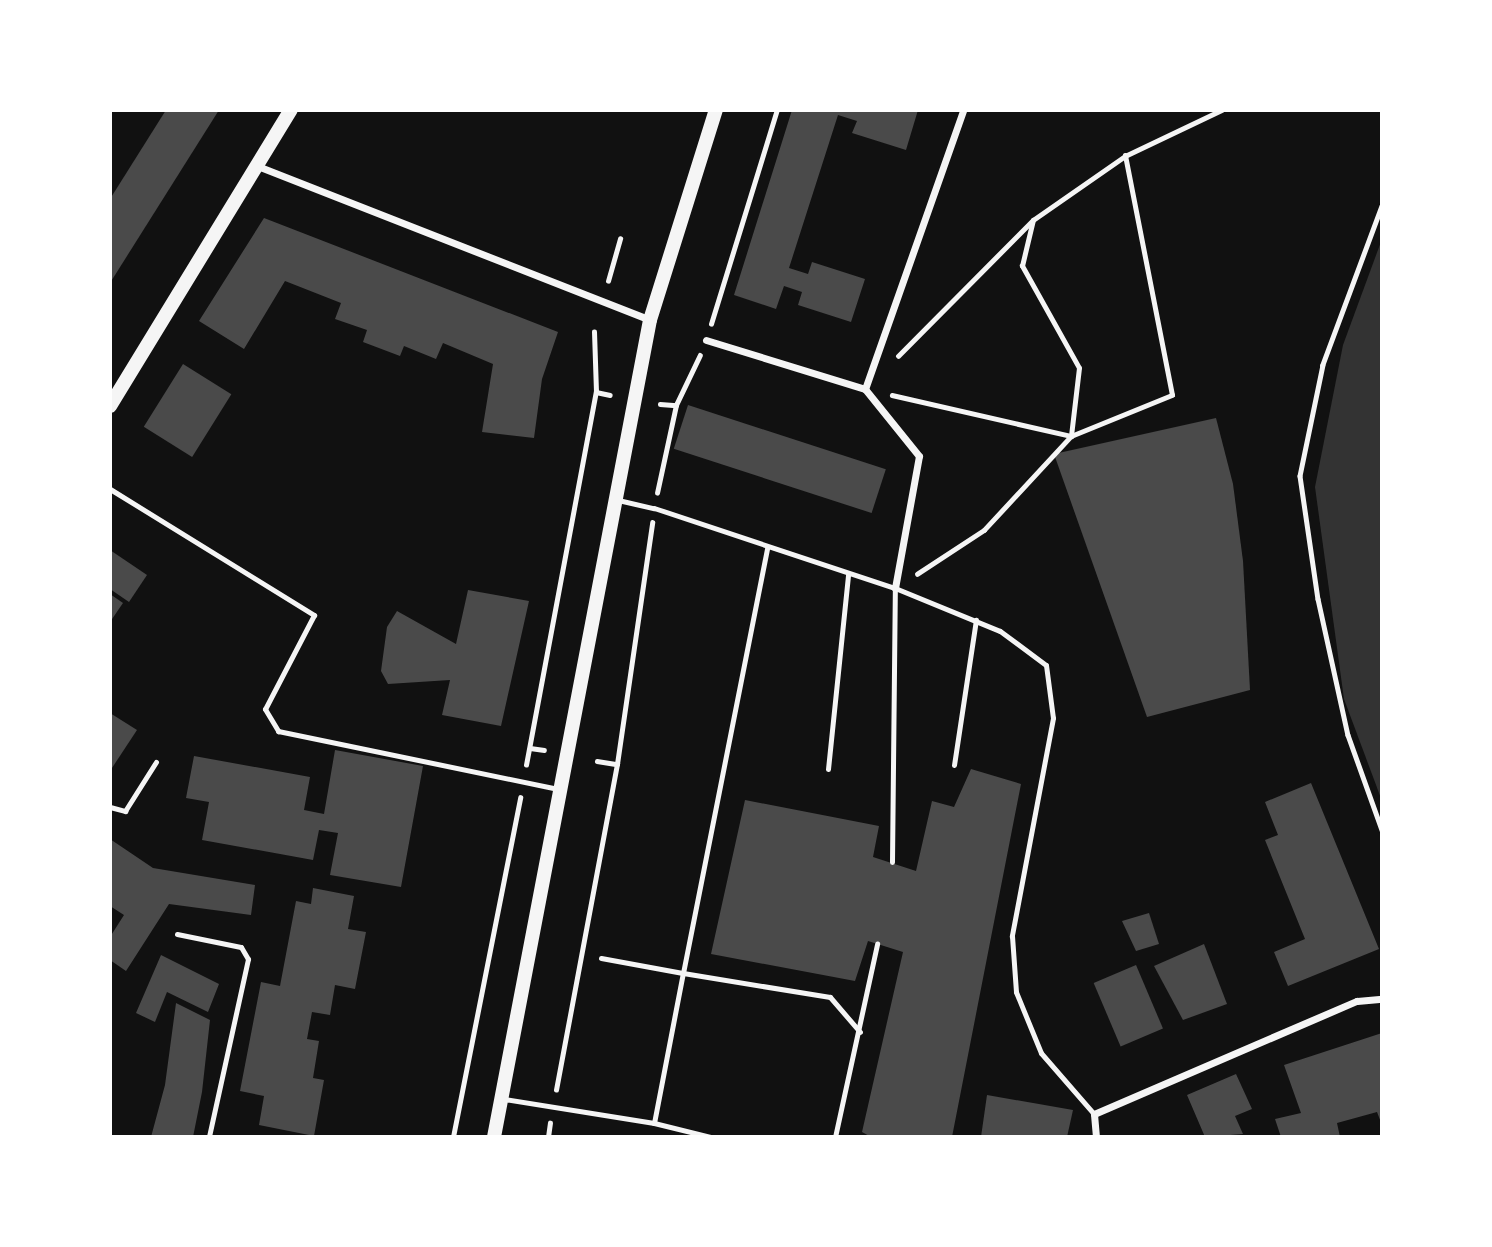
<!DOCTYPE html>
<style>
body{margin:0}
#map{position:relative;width:1492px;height:1247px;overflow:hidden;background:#111;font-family:Cabin,sans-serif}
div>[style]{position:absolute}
.water>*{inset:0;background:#333}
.building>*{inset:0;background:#4a4a4a;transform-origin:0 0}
.path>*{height:4.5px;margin:-2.25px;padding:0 2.25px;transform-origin:2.25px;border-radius:2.25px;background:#f5f5f5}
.service>*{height:5px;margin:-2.5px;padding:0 2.5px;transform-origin:2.5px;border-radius:2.5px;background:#f5f5f5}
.minor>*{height:7px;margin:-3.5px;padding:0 3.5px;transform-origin:3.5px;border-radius:3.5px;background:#f5f5f5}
.secondary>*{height:14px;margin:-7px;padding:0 7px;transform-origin:7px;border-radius:7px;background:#f5f5f5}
span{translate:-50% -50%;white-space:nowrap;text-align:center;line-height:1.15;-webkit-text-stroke:5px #fff;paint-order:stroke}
.frame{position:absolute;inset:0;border:112px solid #fff;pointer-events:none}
</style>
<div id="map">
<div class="water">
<i style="clip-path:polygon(1382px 239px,1382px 801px,1344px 699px,1315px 487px,1343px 345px)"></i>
</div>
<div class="building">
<i style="clip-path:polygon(166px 110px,219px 110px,110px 283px,110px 199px)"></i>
<i style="clip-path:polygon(792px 110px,918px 110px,906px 150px,852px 133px,857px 121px,838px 115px,789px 268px,808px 274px,812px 262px,865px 279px,851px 322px,798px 305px,802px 292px,784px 286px,776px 309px,734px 295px)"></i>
<i style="clip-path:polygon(264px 218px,558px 332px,542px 379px,534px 438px,482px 432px,493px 364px,443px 343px,436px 359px,404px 346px,400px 356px,363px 342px,367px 330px,335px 319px,341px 303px,285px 281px,244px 349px,199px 321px)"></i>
<i style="left:183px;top:364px;width:57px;height:74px;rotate:32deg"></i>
<i style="left:688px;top:405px;width:208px;height:46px;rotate:18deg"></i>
<i style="clip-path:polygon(1216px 418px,1233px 484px,1243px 561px,1250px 690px,1147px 717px,1054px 454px)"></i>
<i style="clip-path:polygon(110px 550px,147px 575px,129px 602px,110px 589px)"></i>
<i style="clip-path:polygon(468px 590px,529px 601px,501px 726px,442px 715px,450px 680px,388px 684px,381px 671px,387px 627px,397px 611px,456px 644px)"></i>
<i style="clip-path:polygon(110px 594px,123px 603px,110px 622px)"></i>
<i style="clip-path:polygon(110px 713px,137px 730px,110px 771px)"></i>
<i style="clip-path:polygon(335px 750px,423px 766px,401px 887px,330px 875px,338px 833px,319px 830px,313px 860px,202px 840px,209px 802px,186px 798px,194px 756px,310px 777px,304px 810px,324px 814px)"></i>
<i style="clip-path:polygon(971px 769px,1021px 784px,952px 1137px,871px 1137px,862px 1132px,903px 952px,868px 941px,855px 981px,711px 954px,745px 800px,879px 826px,873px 857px,916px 871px,932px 801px,954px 807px)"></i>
<i style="clip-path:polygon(1311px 783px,1379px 949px,1288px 986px,1274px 952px,1305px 939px,1265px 840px,1278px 835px,1265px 802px)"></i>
<i style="clip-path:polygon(110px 839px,153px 868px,255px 885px,251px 915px,169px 904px,126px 971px,110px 960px,110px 937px,124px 915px,110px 906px)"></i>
<i style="clip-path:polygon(313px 888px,354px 896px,348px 929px,366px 932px,355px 989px,335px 985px,330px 1015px,312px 1012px,307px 1039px,319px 1041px,313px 1078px,324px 1080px,314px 1136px,259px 1125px,264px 1096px,240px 1091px,261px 982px,280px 986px,296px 901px,311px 904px)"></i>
<i style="clip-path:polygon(1149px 913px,1159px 944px,1136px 951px,1122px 921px)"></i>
<i style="clip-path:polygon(1204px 944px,1227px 1004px,1183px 1020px,1154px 966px)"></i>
<i style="clip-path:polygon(161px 955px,219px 984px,208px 1012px,167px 992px,155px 1022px,136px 1013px)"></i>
<i style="left:1136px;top:965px;width:69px;height:46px;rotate:67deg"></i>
<i style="clip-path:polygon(176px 1003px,210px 1020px,202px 1092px,193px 1137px,151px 1137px,165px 1085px)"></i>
<i style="clip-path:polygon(1382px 1033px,1382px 1125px,1377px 1112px,1337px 1123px,1340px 1137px,1281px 1137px,1275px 1119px,1301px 1113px,1284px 1065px)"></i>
<i style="clip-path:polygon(1236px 1074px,1252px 1109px,1235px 1116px,1243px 1134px,1205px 1137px,1187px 1095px)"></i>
<i style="clip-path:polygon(987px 1095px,1073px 1110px,1067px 1137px,981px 1137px)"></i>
</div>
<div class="path">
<i style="left:1382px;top:206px;width:170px;rotate:110.4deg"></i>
<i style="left:1323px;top:365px;width:113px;rotate:101.7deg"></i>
<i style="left:1300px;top:476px;width:124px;rotate:81.7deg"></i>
<i style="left:1318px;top:599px;width:139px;rotate:77.6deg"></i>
<i style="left:1348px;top:735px;width:101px;rotate:70.3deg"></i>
<i style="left:608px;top:281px;width:44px;rotate:-74.1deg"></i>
<i style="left:711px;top:324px;width:224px;rotate:-72.9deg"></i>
<i style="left:898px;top:356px;width:190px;rotate:-45.2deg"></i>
<i style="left:596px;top:392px;width:14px;rotate:12deg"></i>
<i style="left:892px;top:395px;width:184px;rotate:12.9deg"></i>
<i style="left:1071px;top:436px;width:109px;rotate:-22.1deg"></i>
<i style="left:1172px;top:395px;width:244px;rotate:-101.1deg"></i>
<i style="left:1125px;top:156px;width:107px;rotate:-25.4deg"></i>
<i style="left:660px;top:404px;width:16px;rotate:4deg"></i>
<i style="left:676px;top:405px;width:55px;rotate:-64.4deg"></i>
<i style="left:657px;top:493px;width:90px;rotate:-77.8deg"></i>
<i style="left:917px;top:574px;width:80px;rotate:-33.3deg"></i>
<i style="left:984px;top:530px;width:128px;rotate:-47.2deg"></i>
<i style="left:1071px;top:436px;width:68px;rotate:-83.3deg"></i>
<i style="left:1079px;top:368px;width:117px;rotate:-119.2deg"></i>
<i style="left:1022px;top:266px;width:47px;rotate:-76.6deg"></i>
<i style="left:1033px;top:220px;width:112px;rotate:-34.8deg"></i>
<i style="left:530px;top:748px;width:14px;rotate:8deg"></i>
<i style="left:597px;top:761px;width:20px;rotate:9deg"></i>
<i style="left:526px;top:765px;width:380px;rotate:-79.4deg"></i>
<i style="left:596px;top:392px;width:60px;rotate:-91.9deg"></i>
<i style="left:556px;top:1090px;width:332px;rotate:-79.4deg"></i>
<i style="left:617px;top:764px;width:244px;rotate:-81.7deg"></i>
<i style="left:453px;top:1137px;width:346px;rotate:-78.8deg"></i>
<i style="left:548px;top:1137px;width:14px;rotate:-82deg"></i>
</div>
<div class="service">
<i style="left:110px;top:489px;width:240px;rotate:31.7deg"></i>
<i style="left:314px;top:615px;width:106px;rotate:117.5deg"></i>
<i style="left:265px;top:709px;width:26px;rotate:59deg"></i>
<i style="left:278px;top:731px;width:286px;rotate:11.7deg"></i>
<i style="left:618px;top:500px;width:37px;rotate:13deg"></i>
<i style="left:654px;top:508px;width:254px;rotate:18.4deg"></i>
<i style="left:895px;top:588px;width:113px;rotate:22.3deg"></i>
<i style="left:1000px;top:631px;width:57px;rotate:36.5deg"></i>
<i style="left:1046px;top:665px;width:53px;rotate:82.5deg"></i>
<i style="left:1053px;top:718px;width:222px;rotate:100.7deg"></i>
<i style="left:1012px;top:936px;width:56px;rotate:85.9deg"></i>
<i style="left:1016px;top:992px;width:66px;rotate:67.7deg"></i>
<i style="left:1041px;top:1053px;width:81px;rotate:49deg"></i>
<i style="left:954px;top:765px;width:147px;rotate:-81.4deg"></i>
<i style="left:828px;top:769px;width:196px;rotate:-84.1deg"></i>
<i style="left:110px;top:807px;width:16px;rotate:15deg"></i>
<i style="left:125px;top:811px;width:58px;rotate:-57.7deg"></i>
<i style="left:892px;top:862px;width:274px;rotate:-89.4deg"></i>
<i style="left:177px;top:934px;width:65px;rotate:11.5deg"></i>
<i style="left:241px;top:947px;width:14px;rotate:60deg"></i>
<i style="left:248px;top:959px;width:182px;rotate:102.4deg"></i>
<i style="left:601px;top:958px;width:83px;rotate:10.4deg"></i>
<i style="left:683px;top:973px;width:434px;rotate:-78.8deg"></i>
<i style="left:504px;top:1099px;width:152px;rotate:9.1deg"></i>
<i style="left:654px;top:1123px;width:59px;rotate:13.8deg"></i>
<i style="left:654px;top:1123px;width:153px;rotate:-79.1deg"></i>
<i style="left:683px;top:973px;width:149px;rotate:9.3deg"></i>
<i style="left:830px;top:997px;width:46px;rotate:49.4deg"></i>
<i style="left:835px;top:1137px;width:198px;rotate:-77.7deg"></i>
</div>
<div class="minor">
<i style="left:260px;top:167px;width:419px;rotate:21.4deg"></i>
<i style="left:706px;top:340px;width:166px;rotate:17.1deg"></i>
<i style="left:895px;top:588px;width:134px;rotate:-79.7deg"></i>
<i style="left:919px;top:456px;width:86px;rotate:-128.9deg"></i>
<i style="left:865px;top:389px;width:296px;rotate:-70.6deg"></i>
<i style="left:1096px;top:1137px;width:23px;rotate:-95deg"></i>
<i style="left:1094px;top:1114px;width:286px;rotate:-23.3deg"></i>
<i style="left:1357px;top:1001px;width:25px;rotate:-5deg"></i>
</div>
<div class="secondary">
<i style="left:110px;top:406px;width:347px;rotate:-58.6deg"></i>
<i style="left:494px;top:1137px;width:832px;rotate:-79.19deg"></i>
<i style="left:650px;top:320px;width:220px;rotate:-72.6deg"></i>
</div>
<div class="frame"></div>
</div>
